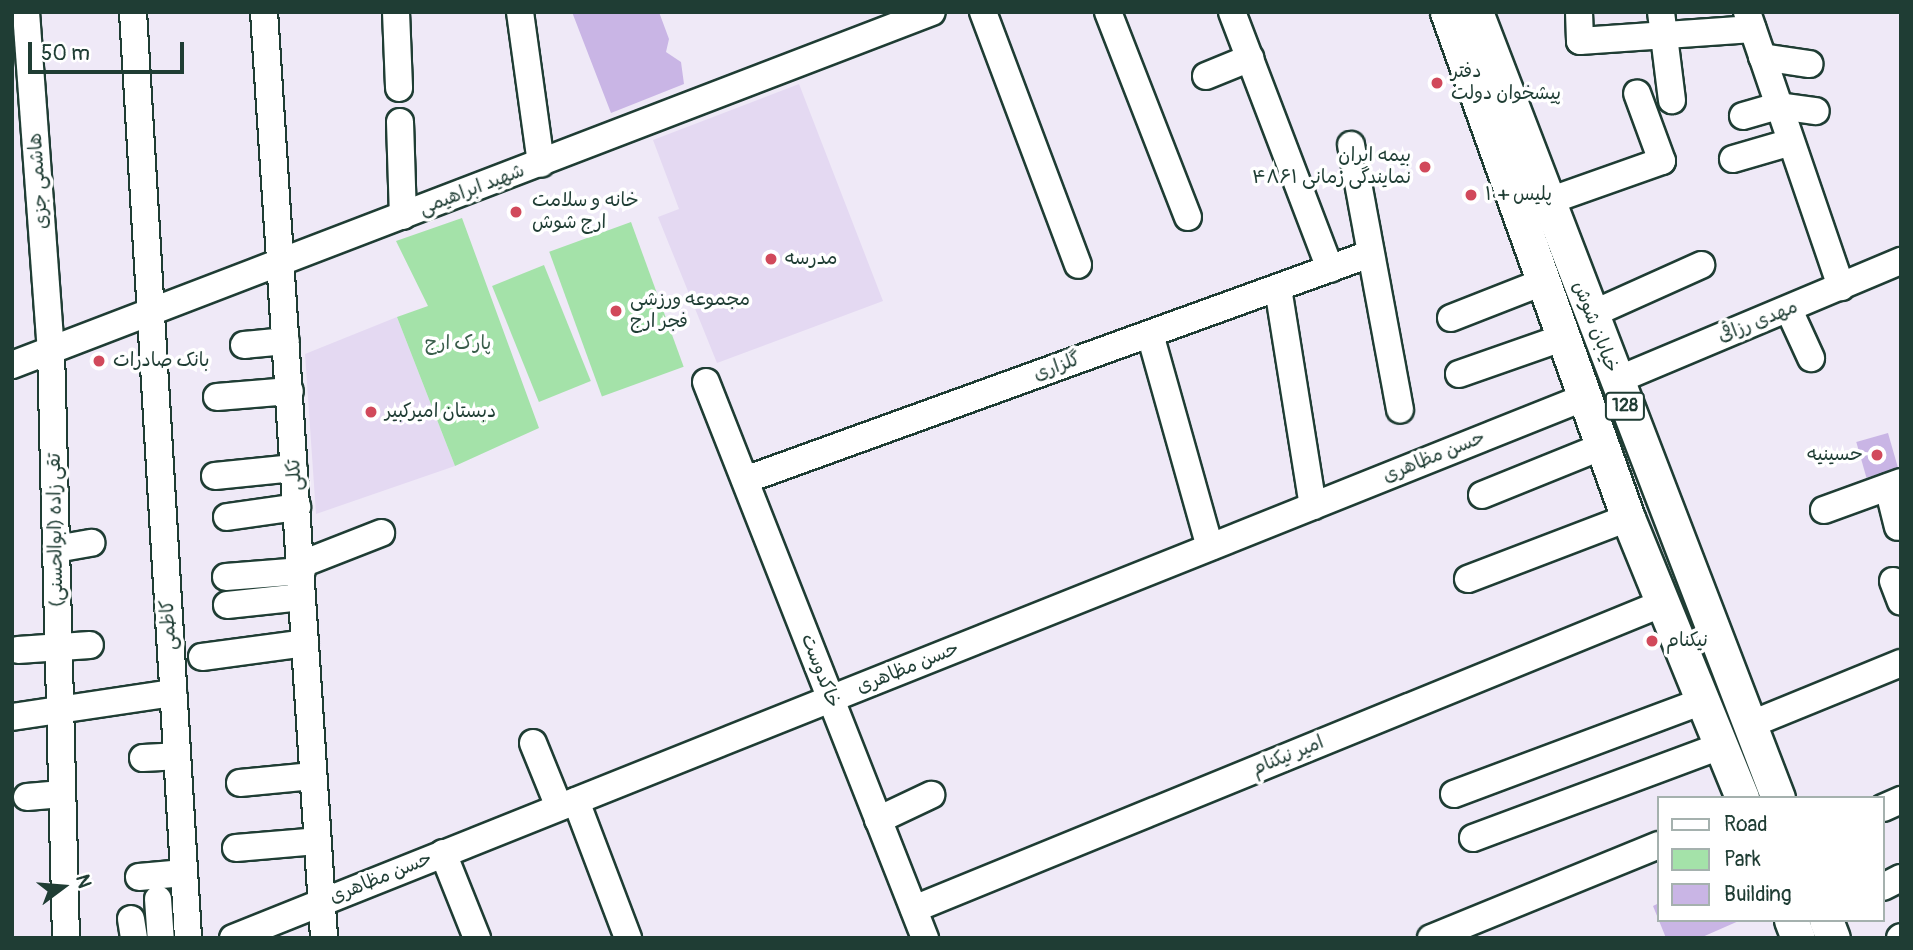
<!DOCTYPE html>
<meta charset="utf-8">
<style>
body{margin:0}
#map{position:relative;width:1913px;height:950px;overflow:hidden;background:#efe9f7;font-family:Pangolin,"Playpen Sans Arabic",sans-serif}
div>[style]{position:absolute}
.built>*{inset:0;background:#e4d9f2}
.green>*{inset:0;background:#a4e2a9;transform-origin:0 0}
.building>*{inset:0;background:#c9b5e5;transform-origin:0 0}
.roads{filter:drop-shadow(2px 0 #1f3d34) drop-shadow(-2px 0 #1f3d34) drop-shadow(0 2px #1f3d34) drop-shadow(0 -2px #1f3d34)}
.minor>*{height:26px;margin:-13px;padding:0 13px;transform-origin:13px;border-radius:13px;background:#fff}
.major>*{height:33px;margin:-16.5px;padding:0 16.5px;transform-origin:16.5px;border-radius:16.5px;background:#fff}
.dots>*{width:19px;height:19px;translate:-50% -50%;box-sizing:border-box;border:4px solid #fff;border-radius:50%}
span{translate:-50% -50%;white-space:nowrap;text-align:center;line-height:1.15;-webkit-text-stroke:7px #fff;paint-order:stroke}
.shield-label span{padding:2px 5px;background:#fff;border:2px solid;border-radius:5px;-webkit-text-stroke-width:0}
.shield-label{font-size:18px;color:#1f3d34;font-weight:700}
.poi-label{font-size:19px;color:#1f3d34}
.left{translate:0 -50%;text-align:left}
.right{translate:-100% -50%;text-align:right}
.street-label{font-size:19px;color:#1f3d34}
.park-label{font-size:19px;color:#3a5e4b}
.frame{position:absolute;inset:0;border:14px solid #1f3d34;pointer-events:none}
.legend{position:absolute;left:1657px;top:796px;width:228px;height:126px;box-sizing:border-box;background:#fff;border:2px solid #a5b1ae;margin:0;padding:9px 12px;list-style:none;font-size:21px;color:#1f3d34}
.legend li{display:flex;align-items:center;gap:14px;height:35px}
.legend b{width:35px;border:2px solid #a5b1ae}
.north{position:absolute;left:28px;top:852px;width:70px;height:70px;-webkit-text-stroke:5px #fff;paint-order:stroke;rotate:74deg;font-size:19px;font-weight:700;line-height:28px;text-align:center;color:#1f3d34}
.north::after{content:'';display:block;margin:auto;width:24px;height:32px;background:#1f3d34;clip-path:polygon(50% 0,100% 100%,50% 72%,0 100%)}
.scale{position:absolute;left:28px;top:42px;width:156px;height:32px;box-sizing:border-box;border:4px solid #1f3d34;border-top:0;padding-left:9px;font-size:21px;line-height:24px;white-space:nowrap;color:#1f3d34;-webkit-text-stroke:5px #fff;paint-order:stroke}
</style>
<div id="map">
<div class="built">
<i style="clip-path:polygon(799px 84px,883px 301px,717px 363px,658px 217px,679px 209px,653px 140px)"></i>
<i style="clip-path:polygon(397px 317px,455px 466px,316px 514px,305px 354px)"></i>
</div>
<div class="green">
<i style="clip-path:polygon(462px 218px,539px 428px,455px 466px,397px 317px,428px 306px,396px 241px)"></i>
<i style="left:631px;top:222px;width:154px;height:87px;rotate:70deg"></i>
<i style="left:544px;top:265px;width:125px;height:56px;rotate:68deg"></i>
</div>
<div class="building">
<i style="clip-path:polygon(572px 12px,659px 12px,669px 39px,666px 52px,681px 62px,684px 84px,611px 113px)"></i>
<i style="left:1888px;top:433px;width:37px;height:33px;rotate:74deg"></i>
<i style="clip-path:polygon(1659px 903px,1659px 920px,1741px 920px,1700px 938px,1666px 938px,1653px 906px)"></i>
</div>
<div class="roads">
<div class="minor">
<i style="left:26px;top:12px;width:339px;rotate:85.8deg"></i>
<i style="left:51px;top:350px;width:588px;rotate:88.54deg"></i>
<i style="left:133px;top:12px;width:928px;rotate:86.6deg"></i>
<i style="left:264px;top:12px;width:928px;rotate:86.29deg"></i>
<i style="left:396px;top:12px;width:76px;rotate:87.7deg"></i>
<i style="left:520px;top:12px;width:153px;rotate:82.1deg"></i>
<i style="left:983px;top:12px;width:270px;rotate:69.4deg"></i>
<i style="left:1108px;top:12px;width:220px;rotate:68.7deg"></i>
<i style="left:1232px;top:12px;width:275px;rotate:69.1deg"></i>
<i style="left:1579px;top:12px;width:29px;rotate:88deg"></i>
<i style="left:1580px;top:41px;width:173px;rotate:-4deg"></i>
<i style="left:1661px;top:12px;width:89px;rotate:82.9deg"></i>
<i style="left:1747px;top:12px;width:291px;rotate:71.1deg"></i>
<i style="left:1762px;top:57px;width:48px;rotate:8.5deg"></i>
<i style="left:1206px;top:76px;width:48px;rotate:-22.2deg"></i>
<i style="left:1743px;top:116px;width:37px;rotate:-16deg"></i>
<i style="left:1779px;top:106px;width:37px;rotate:8deg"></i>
<i style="left:400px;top:122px;width:94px;rotate:88.2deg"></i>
<i style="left:1351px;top:145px;width:269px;rotate:79.5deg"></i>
<i style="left:1733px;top:159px;width:60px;rotate:-16.3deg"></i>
<i style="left:1546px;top:202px;width:123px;rotate:-19.5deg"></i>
<i style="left:1662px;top:161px;width:72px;rotate:-110.2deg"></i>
<i style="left:1278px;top:288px;width:221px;rotate:80.9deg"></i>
<i style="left:1789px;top:310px;width:53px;rotate:65.4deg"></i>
<i style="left:1590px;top:315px;width:122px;rotate:-24.2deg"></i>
<i style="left:1451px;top:318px;width:99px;rotate:-21.4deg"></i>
<i style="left:1150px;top:334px;width:221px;rotate:74.3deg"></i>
<i style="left:244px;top:345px;width:42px;rotate:-5.4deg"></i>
<i style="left:12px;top:365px;width:985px;rotate:-20.99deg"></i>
<i style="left:1459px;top:374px;width:109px;rotate:-19.3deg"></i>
<i style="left:1615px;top:381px;width:310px;rotate:-22.8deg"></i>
<i style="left:706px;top:382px;width:598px;rotate:68.5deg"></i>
<i style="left:217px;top:397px;width:73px;rotate:-4.7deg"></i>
<i style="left:215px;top:476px;width:79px;rotate:-5.8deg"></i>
<i style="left:745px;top:480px;width:665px;rotate:-19.88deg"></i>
<i style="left:1888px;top:487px;width:41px;rotate:76deg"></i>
<i style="left:1482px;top:495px;width:128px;rotate:-22deg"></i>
<i style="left:1824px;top:510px;width:82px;rotate:-20deg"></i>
<i style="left:227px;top:517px;width:71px;rotate:-8.1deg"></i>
<i style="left:56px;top:549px;width:36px;rotate:-10deg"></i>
<i style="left:302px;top:564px;width:85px;rotate:-21.4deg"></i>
<i style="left:226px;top:577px;width:76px;rotate:-4.5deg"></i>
<i style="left:1468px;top:579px;width:171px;rotate:-20.9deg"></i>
<i style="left:1893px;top:581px;width:22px;rotate:69deg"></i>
<i style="left:227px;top:605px;width:75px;rotate:-6.1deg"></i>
<i style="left:18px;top:650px;width:72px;rotate:-4deg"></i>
<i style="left:202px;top:657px;width:104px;rotate:-7.7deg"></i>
<i style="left:12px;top:717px;width:163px;rotate:-8.5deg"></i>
<i style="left:1749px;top:725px;width:164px;rotate:-22.2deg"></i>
<i style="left:533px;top:743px;width:69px;rotate:67.9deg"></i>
<i style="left:143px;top:758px;width:33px;rotate:-3deg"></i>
<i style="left:240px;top:783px;width:73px;rotate:-5.5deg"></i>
<i style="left:1454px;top:794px;width:266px;rotate:-20.5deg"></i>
<i style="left:27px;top:797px;width:35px;rotate:-5deg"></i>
<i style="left:576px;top:801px;width:147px;rotate:69.2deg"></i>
<i style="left:1883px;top:808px;width:20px;rotate:-24deg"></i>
<i style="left:878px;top:820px;width:59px;rotate:-25.3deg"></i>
<i style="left:1473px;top:838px;width:265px;rotate:-20.4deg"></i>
<i style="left:236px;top:848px;width:81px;rotate:-4.9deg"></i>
<i style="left:443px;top:853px;width:92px;rotate:68.2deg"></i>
<i style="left:139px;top:877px;width:45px;rotate:-5.1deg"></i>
<i style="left:1883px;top:887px;width:20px;rotate:-27deg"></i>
<i style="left:158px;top:899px;width:39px;rotate:86deg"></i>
<i style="left:914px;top:909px;width:809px;rotate:-22.22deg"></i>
<i style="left:131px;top:919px;width:19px;rotate:81deg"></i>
<i style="left:233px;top:938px;width:1454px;rotate:-21.8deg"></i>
<i style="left:1431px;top:938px;width:246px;rotate:-22.2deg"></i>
<i style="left:1900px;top:938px;width:1px;rotate:-45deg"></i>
</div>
<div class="major">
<i style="left:1447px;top:12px;width:537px;rotate:70.32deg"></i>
<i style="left:1628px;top:518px;width:302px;rotate:67.8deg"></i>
<i style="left:1476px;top:12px;width:842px;rotate:68.98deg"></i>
<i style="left:1791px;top:920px;width:19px;rotate:69deg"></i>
<i style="left:1826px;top:920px;width:19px;rotate:69deg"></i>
</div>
</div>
<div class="dots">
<i style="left:1437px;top:83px;background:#d1495b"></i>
<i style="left:1425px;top:167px;background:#d1495b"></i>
<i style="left:1471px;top:195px;background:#d1495b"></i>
<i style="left:516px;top:212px;background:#d1495b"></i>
<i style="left:771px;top:259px;background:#d1495b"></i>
<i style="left:616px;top:311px;background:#d1495b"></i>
<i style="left:99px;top:361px;background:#d1495b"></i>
<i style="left:371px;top:412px;background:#d1495b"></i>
<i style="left:1877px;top:455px;background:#d1495b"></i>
<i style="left:1652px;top:641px;background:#d1495b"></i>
</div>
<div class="shield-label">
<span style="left:1625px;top:406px">128</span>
</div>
<div class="poi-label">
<span class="left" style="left:1451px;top:83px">دفتر<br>پیشخوان دولت</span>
<span class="right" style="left:1411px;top:167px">بیمه ایران<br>نمایندگی زمانی ۴۸۶۱</span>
<span class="left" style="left:1485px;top:195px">پلیس +۱۰</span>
<span class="left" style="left:532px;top:212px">خانه و سلامت<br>ارج شوش</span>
<span class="left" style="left:785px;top:259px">مدرسه</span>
<span class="left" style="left:630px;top:311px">مجموعه ورزشی<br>فجر ارج</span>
<span class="left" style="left:113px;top:361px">بانک صادرات</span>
<span class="left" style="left:385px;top:412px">دبستان امیرکبیر</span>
<span class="right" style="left:1863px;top:455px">حسینیه</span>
<span class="left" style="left:1666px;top:641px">نیکنام</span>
</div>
<div class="street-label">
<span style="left:39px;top:181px;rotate:-94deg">هاشمی جزی</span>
<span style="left:472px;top:190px;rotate:-21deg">شهید ابراهیمی</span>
<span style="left:1758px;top:322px;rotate:-22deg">مهدی رزاقی</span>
<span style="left:1595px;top:327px;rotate:69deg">خیابان شوش</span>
<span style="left:1057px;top:367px;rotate:-20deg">گلزاری</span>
<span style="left:1434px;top:457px;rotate:-22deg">حسن مظاهری</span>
<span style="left:295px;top:475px;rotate:-94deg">تکلی</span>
<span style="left:56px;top:530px;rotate:-91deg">تقی زاده (ابوالحسنی)</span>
<span style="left:169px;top:625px;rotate:-93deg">کاظمی</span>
<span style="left:908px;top:668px;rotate:-22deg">حسن مظاهری</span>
<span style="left:820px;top:671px;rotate:69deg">خاکدوست</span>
<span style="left:1288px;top:756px;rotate:-22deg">امیر نیکنام</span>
<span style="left:381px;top:878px;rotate:-22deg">حسن مظاهری</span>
</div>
<div class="park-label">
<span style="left:458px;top:344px">پارک ارج</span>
</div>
<div class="frame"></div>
<ul class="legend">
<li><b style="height:9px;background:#fff"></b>Road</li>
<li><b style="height:19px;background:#a4e2a9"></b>Park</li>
<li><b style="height:19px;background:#c9b5e5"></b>Building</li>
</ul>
<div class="north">N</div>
<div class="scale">50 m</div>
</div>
